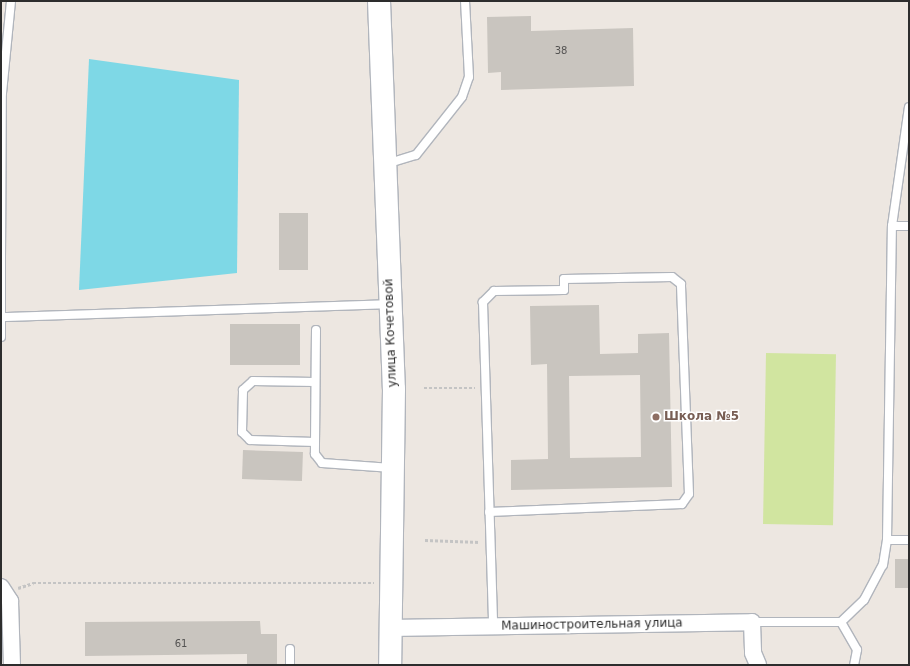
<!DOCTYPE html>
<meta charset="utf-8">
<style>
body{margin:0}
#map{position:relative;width:910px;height:666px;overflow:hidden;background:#ede7e1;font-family:"DejaVu Sans",sans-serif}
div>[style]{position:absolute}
.pitch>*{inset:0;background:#d1e5a0;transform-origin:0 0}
.water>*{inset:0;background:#7ed8e6}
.building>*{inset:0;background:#c9c5bf;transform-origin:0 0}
.path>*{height:2.5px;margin-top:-1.25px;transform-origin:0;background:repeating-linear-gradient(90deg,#c4c4c4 0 3px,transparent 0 5px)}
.roads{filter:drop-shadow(1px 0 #b1b5bc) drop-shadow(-1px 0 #b1b5bc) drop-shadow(0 1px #b1b5bc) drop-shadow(0 -1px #b1b5bc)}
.service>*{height:8px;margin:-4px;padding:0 4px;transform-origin:4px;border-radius:4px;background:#fff}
.minor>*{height:16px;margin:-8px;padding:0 8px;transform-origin:8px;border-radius:8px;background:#fff}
.secondary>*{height:22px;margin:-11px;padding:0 11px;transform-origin:11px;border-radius:11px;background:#fff}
.dots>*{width:11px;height:11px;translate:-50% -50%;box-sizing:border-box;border:2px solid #fff;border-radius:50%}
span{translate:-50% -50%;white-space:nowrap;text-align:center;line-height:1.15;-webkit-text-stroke:3px #fff;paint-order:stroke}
.number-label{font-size:10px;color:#545352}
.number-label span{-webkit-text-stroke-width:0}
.street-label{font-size:12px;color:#2d2d2d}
.education-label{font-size:12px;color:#785e54;font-weight:700}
.left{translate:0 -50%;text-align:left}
.frame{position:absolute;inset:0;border:2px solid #2d2d2d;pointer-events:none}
</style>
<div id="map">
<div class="pitch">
<i style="left:766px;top:353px;width:70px;height:171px;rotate:1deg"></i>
</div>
<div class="water">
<i style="clip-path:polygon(89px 59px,239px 80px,237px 273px,79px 290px)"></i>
</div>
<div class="building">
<i style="clip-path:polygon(531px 16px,531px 31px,633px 28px,634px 86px,501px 90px,501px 72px,488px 73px,487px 17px)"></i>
<i style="left:279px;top:213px;width:29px;height:57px"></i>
<i style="clip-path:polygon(evenodd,599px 305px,600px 354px,638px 353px,638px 334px,669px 333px,672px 487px,511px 490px,511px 460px,548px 459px,547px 364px,531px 365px,530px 306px,599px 305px,640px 375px,641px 457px,570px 458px,569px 376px,640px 375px)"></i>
<i style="left:230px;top:324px;width:70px;height:41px"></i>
<i style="left:243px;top:450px;width:60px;height:29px;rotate:2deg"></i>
<i style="left:895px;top:559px;width:14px;height:29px"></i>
<i style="clip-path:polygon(260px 621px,261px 634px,277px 634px,277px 665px,247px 665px,247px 654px,85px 656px,85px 622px)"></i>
</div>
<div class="path">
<i style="left:424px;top:388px;width:51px"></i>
<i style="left:425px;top:540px;width:55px;rotate:2.1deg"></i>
<i style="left:18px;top:588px;width:16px;rotate:-18deg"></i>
<i style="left:33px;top:583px;width:341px"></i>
</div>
<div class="roads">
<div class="service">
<i style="left:386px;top:164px;width:31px;rotate:-17deg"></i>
<i style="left:416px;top:155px;width:74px;rotate:-51.6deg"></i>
<i style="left:462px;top:97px;width:21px;rotate:-71deg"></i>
<i style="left:469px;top:77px;width:76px;rotate:-93deg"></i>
<i style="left:892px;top:226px;width:17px"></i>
<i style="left:1px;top:257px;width:164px;rotate:-89.7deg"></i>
<i style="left:2px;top:93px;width:92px;rotate:-84.4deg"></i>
<i style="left:1px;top:258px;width:79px;rotate:90deg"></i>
<i style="left:3px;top:317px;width:387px;rotate:-1.9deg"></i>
<i style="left:316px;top:330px;width:124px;rotate:90.5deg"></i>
<i style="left:315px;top:454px;width:11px;rotate:52deg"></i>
<i style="left:322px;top:463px;width:70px;rotate:4.1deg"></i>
<i style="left:315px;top:442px;width:65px;rotate:-178.2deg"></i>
<i style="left:250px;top:440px;width:11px;rotate:-135deg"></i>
<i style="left:242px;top:432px;width:42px;rotate:-88.6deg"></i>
<i style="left:243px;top:390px;width:13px;rotate:-42deg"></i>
<i style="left:253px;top:381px;width:62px;rotate:0.9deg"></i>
<i style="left:489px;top:512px;width:193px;rotate:-2.4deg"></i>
<i style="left:682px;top:504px;width:12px;rotate:-55deg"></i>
<i style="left:689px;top:494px;width:210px;rotate:-92.2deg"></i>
<i style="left:681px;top:284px;width:11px;rotate:-142deg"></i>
<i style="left:672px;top:277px;width:108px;rotate:178.9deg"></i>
<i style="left:564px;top:279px;width:11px;rotate:90deg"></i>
<i style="left:564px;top:290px;width:70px;rotate:179.2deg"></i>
<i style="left:494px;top:291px;width:16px;rotate:135deg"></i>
<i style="left:483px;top:302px;width:324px;rotate:88.2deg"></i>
<i style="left:887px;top:540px;width:22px"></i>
<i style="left:752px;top:622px;width:89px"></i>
<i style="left:841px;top:622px;width:32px;rotate:-44deg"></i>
<i style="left:864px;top:600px;width:40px;rotate:-62deg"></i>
<i style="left:883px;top:565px;width:25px;rotate:-81deg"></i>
<i style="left:887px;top:540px;width:314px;rotate:-89.1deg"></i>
<i style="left:892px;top:226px;width:120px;rotate:-81.9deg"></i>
<i style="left:841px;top:622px;width:32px;rotate:60deg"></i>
<i style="left:857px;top:650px;width:15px;rotate:101deg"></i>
<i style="left:290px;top:665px;width:16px;rotate:-90deg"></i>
</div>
<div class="minor">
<i style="left:1px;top:587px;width:17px;rotate:57deg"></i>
<i style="left:10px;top:601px;width:64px;rotate:88.2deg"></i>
<i style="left:389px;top:628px;width:363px;rotate:-0.9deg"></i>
<i style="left:752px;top:622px;width:31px;rotate:88deg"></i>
<i style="left:753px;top:653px;width:13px;rotate:67deg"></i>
</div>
<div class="secondary">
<i style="left:379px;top:1px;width:388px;rotate:87.8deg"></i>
<i style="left:394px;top:389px;width:276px;rotate:90.8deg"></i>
</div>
</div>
<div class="dots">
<i style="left:656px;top:417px;background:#8d6e63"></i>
</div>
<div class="number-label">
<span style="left:561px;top:51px">38</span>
<span style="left:181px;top:644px">61</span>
</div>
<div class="street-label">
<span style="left:391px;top:333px;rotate:-92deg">улица Кочетовой</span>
<span style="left:592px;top:625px;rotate:-1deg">Машиностроительная улица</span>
</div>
<div class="education-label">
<span class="left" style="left:664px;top:417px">Школа №5</span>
</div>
<div class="frame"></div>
</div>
